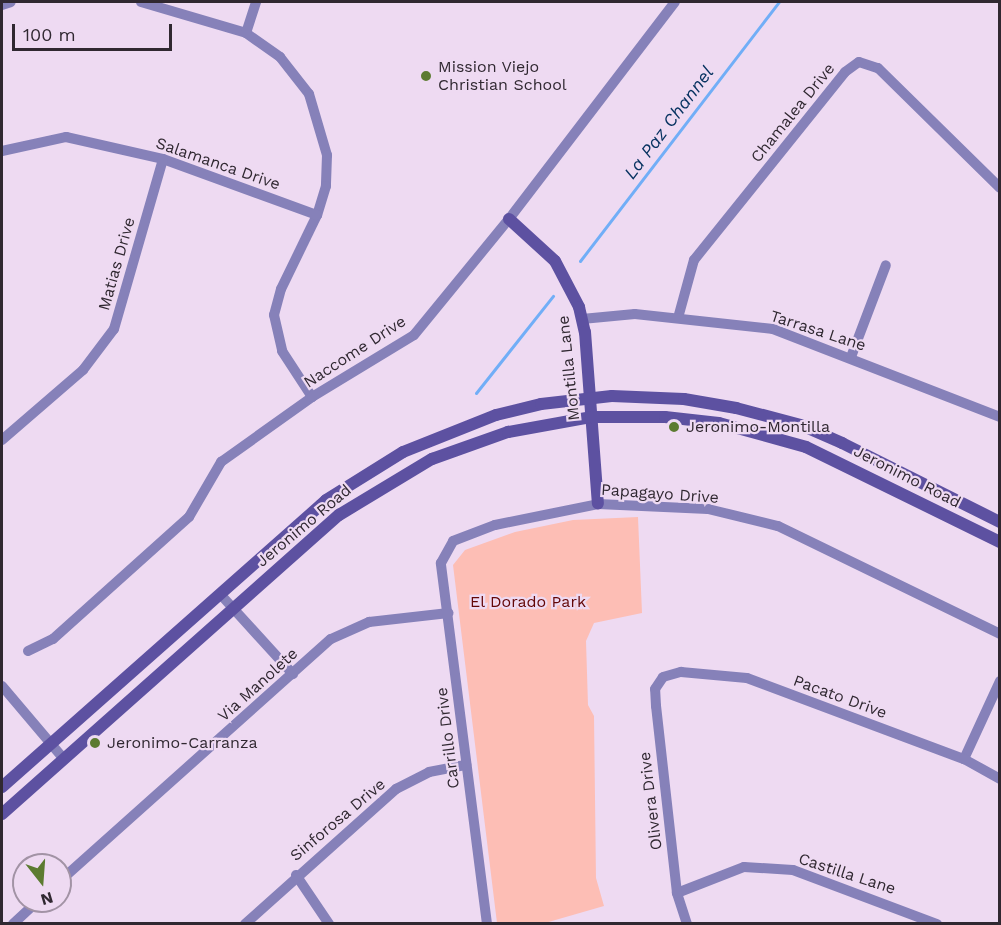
<!DOCTYPE html>
<style>
body{margin:0}
#map{position:relative;width:1001px;height:925px;overflow:hidden;background:#eedaf2;font-family:"Work Sans",sans-serif}
div>[style]{position:absolute}
.green>*{inset:0;background:#fdbeb5}
.stream>*{height:3px;margin:-1.5px;padding:0 1.5px;transform-origin:1.5px;border-radius:1.5px;background:#71aef7}
.street>*{height:10px;margin:-5px;padding:0 5px;transform-origin:5px;border-radius:5px;background:#8681b9}
.secondary>*{height:12px;margin:-6px;padding:0 6px;transform-origin:6px;border-radius:6px;background:#5d51a1}
.dots>*{width:16px;height:16px;translate:-50% -50%;box-sizing:border-box;border:3px solid #eedaf2;border-radius:50%}
span{translate:-50% -50%;white-space:nowrap;text-align:center;line-height:1.15;-webkit-text-stroke:4.5px #eedaf2;paint-order:stroke}
.poi-label{font-size:16px;color:#302831}
.left{translate:0 -50%;text-align:left}
.street-label{font-size:16px;color:#302831}
.park-label{font-size:16px;color:#630606}
.water-label{font-size:18px;color:#083361;font-style:italic}
.frame{position:absolute;inset:0;border:3px solid #302831;pointer-events:none}
.north{position:absolute;left:12px;top:853px;width:60px;height:60px;box-sizing:border-box;background:#eedaf2;border:2px solid #a293a5;border-radius:50%;rotate:163deg;font-size:16px;font-weight:700;line-height:24px;text-align:center;color:#302831}
.north::after{content:'';display:block;margin:auto;width:21px;height:27px;background:#5c7b31;clip-path:polygon(50% 0,100% 100%,50% 72%,0 100%)}
.scale{position:absolute;left:12px;top:24px;width:160px;height:27px;box-sizing:border-box;border:3px solid #302831;border-top:0;padding-left:8px;font-size:18px;line-height:21px;white-space:nowrap;color:#302831;-webkit-text-stroke:4px #eedaf2;paint-order:stroke}
</style>
<div id="map">
<div class="green">
<i style="clip-path:polygon(638px 517px,642px 613px,594px 623px,586px 641px,588px 705px,594px 716px,596px 878px,604px 906px,545px 923px,497px 923px,453px 565px,465px 550px,515px 532px,573px 520px)"></i>
</div>
<div class="stream">
<i style="left:580px;top:261px;width:327px;rotate:-52.5deg"></i>
<i style="left:476px;top:393px;width:124px;rotate:-51.6deg"></i>
</div>
<div class="street">
<i style="left:141px;top:2px;width:109px;rotate:16.4deg"></i>
<i style="left:246px;top:33px;width:42px;rotate:35.2deg"></i>
<i style="left:280px;top:57px;width:47px;rotate:51.9deg"></i>
<i style="left:309px;top:94px;width:64px;rotate:73.6deg"></i>
<i style="left:327px;top:155px;width:31px;rotate:92deg"></i>
<i style="left:326px;top:186px;width:30px;rotate:107deg"></i>
<i style="left:317px;top:215px;width:82px;rotate:115.9deg"></i>
<i style="left:281px;top:289px;width:27px;rotate:105deg"></i>
<i style="left:274px;top:315px;width:37px;rotate:77deg"></i>
<i style="left:282px;top:351px;width:55px;rotate:56.9deg"></i>
<i style="left:2px;top:5px;width:9px;rotate:-18deg"></i>
<i style="left:246px;top:33px;width:33px;rotate:-72deg"></i>
<i style="left:2px;top:151px;width:66px;rotate:-12.3deg"></i>
<i style="left:66px;top:137px;width:99px;rotate:12.8deg"></i>
<i style="left:163px;top:159px;width:164px;rotate:20deg"></i>
<i style="left:678px;top:318px;width:60px;rotate:-74.6deg"></i>
<i style="left:694px;top:260px;width:241px;rotate:-51.2deg"></i>
<i style="left:845px;top:72px;width:17px;rotate:-36deg"></i>
<i style="left:859px;top:62px;width:20px;rotate:18deg"></i>
<i style="left:878px;top:68px;width:171px;rotate:44.5deg"></i>
<i style="left:582px;top:319px;width:53px;rotate:-5.4deg"></i>
<i style="left:635px;top:314px;width:139px;rotate:6.2deg"></i>
<i style="left:773px;top:329px;width:243px;rotate:21.2deg"></i>
<i style="left:851px;top:357px;width:98px;rotate:-69.2deg"></i>
<i style="left:2px;top:440px;width:107px;rotate:-40.8deg"></i>
<i style="left:83px;top:370px;width:51px;rotate:-52.9deg"></i>
<i style="left:114px;top:329px;width:177px;rotate:-73.9deg"></i>
<i style="left:221px;top:595px;width:107px;rotate:47.7deg"></i>
<i style="left:28px;top:651px;width:28px;rotate:-26deg"></i>
<i style="left:53px;top:639px;width:183px;rotate:-41.9deg"></i>
<i style="left:189px;top:517px;width:64px;rotate:-59.8deg"></i>
<i style="left:221px;top:462px;width:112px;rotate:-35.5deg"></i>
<i style="left:312px;top:397px;width:119px;rotate:-31.3deg"></i>
<i style="left:414px;top:335px;width:150px;rotate:-50.7deg"></i>
<i style="left:509px;top:219px;width:273px;rotate:-52.6deg"></i>
<i style="left:2px;top:686px;width:94px;rotate:49.7deg"></i>
<i style="left:964px;top:759px;width:86px;rotate:-65.2deg"></i>
<i style="left:296px;top:875px;width:59px;rotate:56deg"></i>
<i style="left:60px;top:881px;width:363px;rotate:-41.8deg"></i>
<i style="left:331px;top:639px;width:42px;rotate:-24.1deg"></i>
<i style="left:369px;top:622px;width:80px;rotate:-6.5deg"></i>
<i style="left:677px;top:893px;width:72px;rotate:-21.2deg"></i>
<i style="left:744px;top:867px;width:49px;rotate:3.5deg"></i>
<i style="left:793px;top:870px;width:154px;rotate:20.6deg"></i>
<i style="left:13px;top:924px;width:34px;rotate:-43deg"></i>
<i style="left:245px;top:924px;width:203px;rotate:-41.8deg"></i>
<i style="left:396px;top:789px;width:37px;rotate:-27deg"></i>
<i style="left:429px;top:772px;width:38px;rotate:-11deg"></i>
<i style="left:487px;top:924px;width:364px;rotate:-97.3deg"></i>
<i style="left:441px;top:563px;width:25px;rotate:-61deg"></i>
<i style="left:453px;top:541px;width:45px;rotate:-20.9deg"></i>
<i style="left:495px;top:525px;width:105px;rotate:-11.5deg"></i>
<i style="left:598px;top:504px;width:110px;rotate:2.6deg"></i>
<i style="left:708px;top:509px;width:72px;rotate:13.7deg"></i>
<i style="left:778px;top:526px;width:247px;rotate:25.9deg"></i>
<i style="left:687px;top:924px;width:33px;rotate:-108deg"></i>
<i style="left:677px;top:893px;width:188px;rotate:-96.4deg"></i>
<i style="left:656px;top:706px;width:17px;rotate:-93deg"></i>
<i style="left:655px;top:689px;width:14px;rotate:-56deg"></i>
<i style="left:663px;top:677px;width:19px;rotate:-16deg"></i>
<i style="left:681px;top:672px;width:66px;rotate:5.2deg"></i>
<i style="left:747px;top:678px;width:232px;rotate:20.5deg"></i>
<i style="left:964px;top:759px;width:41px;rotate:29.1deg"></i>
</div>
<div class="secondary">
<i style="left:509px;top:219px;width:62px;rotate:42.4deg"></i>
<i style="left:555px;top:261px;width:52px;rotate:62.4deg"></i>
<i style="left:579px;top:307px;width:26px;rotate:77deg"></i>
<i style="left:585px;top:332px;width:172px;rotate:85.7deg"></i>
<i style="left:2px;top:787px;width:433px;rotate:-41.5deg"></i>
<i style="left:326px;top:500px;width:91px;rotate:-31.9deg"></i>
<i style="left:403px;top:452px;width:100px;rotate:-21.7deg"></i>
<i style="left:496px;top:415px;width:46px;rotate:-13.7deg"></i>
<i style="left:541px;top:404px;width:71px;rotate:-6.4deg"></i>
<i style="left:612px;top:396px;width:72px;rotate:2.4deg"></i>
<i style="left:684px;top:399px;width:53px;rotate:9.8deg"></i>
<i style="left:736px;top:408px;width:67px;rotate:14.7deg"></i>
<i style="left:801px;top:425px;width:45px;rotate:23.7deg"></i>
<i style="left:842px;top:443px;width:177px;rotate:26.6deg"></i>
<i style="left:2px;top:814px;width:451px;rotate:-41.6deg"></i>
<i style="left:339px;top:515px;width:109px;rotate:-31.1deg"></i>
<i style="left:432px;top:459px;width:81px;rotate:-19.6deg"></i>
<i style="left:508px;top:432px;width:84px;rotate:-10.2deg"></i>
<i style="left:591px;top:417px;width:74px"></i>
<i style="left:665px;top:417px;width:54px;rotate:6.3deg"></i>
<i style="left:719px;top:423px;width:90px;rotate:15.4deg"></i>
<i style="left:806px;top:447px;width:216px;rotate:26.1deg"></i>
</div>
<div class="dots">
<i style="left:426px;top:76px;background:#5c7b31"></i>
<i style="left:674px;top:427px;background:#5c7b31"></i>
<i style="left:95px;top:743px;background:#5c7b31"></i>
</div>
<div class="poi-label">
<span class="left" style="left:438px;top:76px">Mission Viejo<br>Christian School</span>
<span class="left" style="left:686px;top:427px">Jeronimo-Montilla</span>
<span class="left" style="left:107px;top:743px">Jeronimo-Carranza</span>
</div>
<div class="street-label">
<span style="left:793px;top:113px;rotate:-51deg">Chamalea Drive</span>
<span style="left:218px;top:164px;rotate:19deg">Salamanca Drive</span>
<span style="left:117px;top:264px;rotate:-74deg">Matias Drive</span>
<span style="left:818px;top:331px;rotate:18deg">Tarrasa Lane</span>
<span style="left:355px;top:352px;rotate:-33deg">Naccome Drive</span>
<span style="left:569px;top:368px;rotate:-96deg">Montilla Lane</span>
<span style="left:907px;top:477px;rotate:27deg">Jeronimo Road</span>
<span style="left:660px;top:494px;rotate:4deg">Papagayo Drive</span>
<span style="left:304px;top:526px;rotate:-40deg">Jeronimo Road</span>
<span style="left:258px;top:685px;rotate:-42deg">Via Manolete</span>
<span style="left:840px;top:697px;rotate:20deg">Pacato Drive</span>
<span style="left:448px;top:738px;rotate:-97deg">Carrillo Drive</span>
<span style="left:651px;top:801px;rotate:-97deg">Olivera Drive</span>
<span style="left:338px;top:820px;rotate:-40deg">Sinforosa Drive</span>
<span style="left:847px;top:874px;rotate:18deg">Castilla Lane</span>
</div>
<div class="park-label">
<span style="left:528px;top:602px">El Dorado Park</span>
</div>
<div class="water-label">
<span style="left:669px;top:123px;rotate:-53deg">La Paz Channel</span>
</div>
<div class="frame"></div>
<div class="north">N</div>
<div class="scale">100 m</div>
</div>
